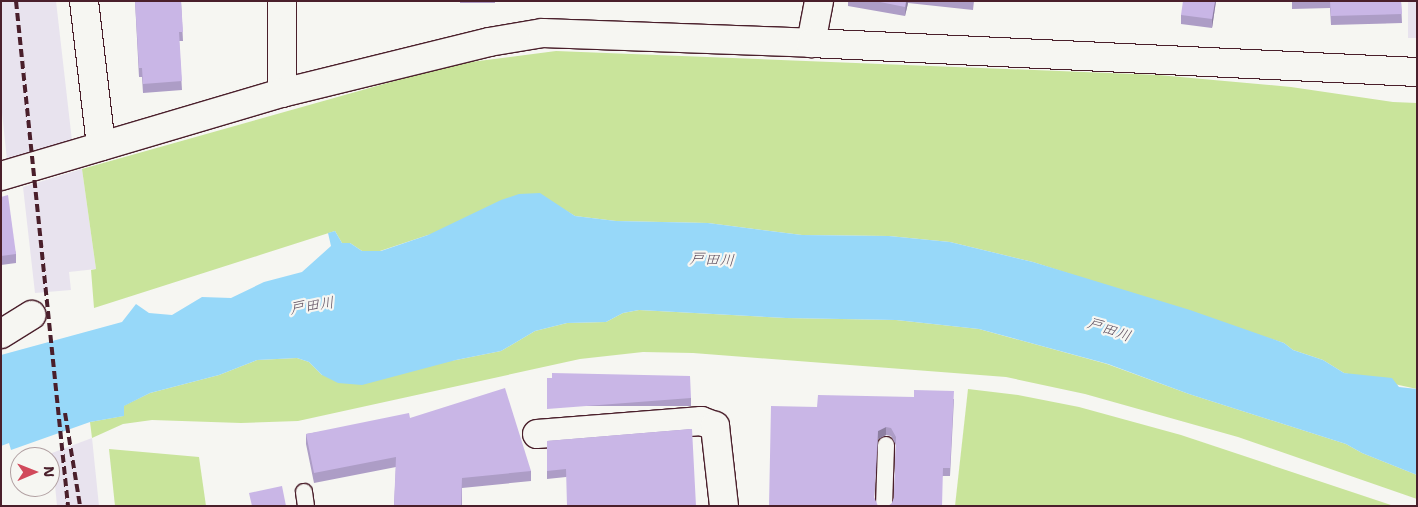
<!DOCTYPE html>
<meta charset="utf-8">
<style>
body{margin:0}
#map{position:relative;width:1418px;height:507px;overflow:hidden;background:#f6f6f2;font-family:"Shantell Sans","Klee One",sans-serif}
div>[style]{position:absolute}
.built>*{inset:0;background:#e8e3ee;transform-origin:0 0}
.green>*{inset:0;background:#c9e49b}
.water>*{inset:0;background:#97d8f9}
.roads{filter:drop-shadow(1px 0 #4a1f2b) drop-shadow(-1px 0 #4a1f2b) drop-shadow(0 1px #4a1f2b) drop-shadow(0 -1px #4a1f2b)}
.service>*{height:16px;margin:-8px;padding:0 8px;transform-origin:8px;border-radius:8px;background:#f6f6f2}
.minor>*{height:28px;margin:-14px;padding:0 14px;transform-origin:14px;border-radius:14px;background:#f6f6f2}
.tertiary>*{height:28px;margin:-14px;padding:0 14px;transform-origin:14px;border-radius:14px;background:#f6f6f2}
.rail>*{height:4px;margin-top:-2px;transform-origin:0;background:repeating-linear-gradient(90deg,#4a1f2b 0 8px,transparent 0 12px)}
.wall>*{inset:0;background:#ad9dc6;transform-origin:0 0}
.shaded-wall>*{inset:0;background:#8d7fa1}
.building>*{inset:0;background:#c9b6e6}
span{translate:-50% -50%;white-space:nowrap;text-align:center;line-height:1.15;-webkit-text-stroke:4.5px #f6f6f2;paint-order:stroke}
.water-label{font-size:15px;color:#5d4d5e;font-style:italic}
.frame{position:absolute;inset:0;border:2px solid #4a1f2b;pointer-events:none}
.north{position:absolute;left:10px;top:447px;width:50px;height:50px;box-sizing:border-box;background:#f6f6f2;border:1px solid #b1a0a2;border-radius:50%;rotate:89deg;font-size:14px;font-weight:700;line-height:20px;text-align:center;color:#4a1f2b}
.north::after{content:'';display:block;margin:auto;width:18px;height:22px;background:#d1495b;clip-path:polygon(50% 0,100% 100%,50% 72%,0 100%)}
</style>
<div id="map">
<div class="built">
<i style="clip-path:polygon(1px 1px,56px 1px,72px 141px,7px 160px,1px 103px)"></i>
<i style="left:1408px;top:1px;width:9px;height:37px"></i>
<i style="clip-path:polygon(82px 169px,96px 269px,69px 272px,71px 290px,35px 293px,23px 187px)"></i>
<i style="clip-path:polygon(92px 438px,99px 506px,57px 506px,52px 453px)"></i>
</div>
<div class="green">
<i style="clip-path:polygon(556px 51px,1158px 75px,1291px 87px,1393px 102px,1417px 103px,1417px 389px,1344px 373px,1323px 360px,1293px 350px,1284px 343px,1033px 262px,950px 242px,889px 236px,802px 235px,708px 223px,616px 221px,575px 216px,565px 210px,428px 235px,380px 251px,362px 251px,350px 243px,342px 243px,335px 231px,94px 308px,91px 270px,96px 269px,82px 169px,455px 64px)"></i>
<i style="clip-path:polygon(639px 310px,786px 318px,896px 320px,979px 329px,1107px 364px,1189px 394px,1346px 444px,1362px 453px,1417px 475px,1417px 499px,1238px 437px,1085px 394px,1006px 377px,693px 353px,643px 352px,580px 359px,298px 421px,241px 423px,152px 420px,123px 424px,92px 438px,90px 422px,123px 416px,123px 406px,150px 393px,219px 375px,257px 360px,297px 358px,309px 362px,322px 375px,456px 360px,501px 351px,535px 331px,567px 323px,606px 322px,623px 313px)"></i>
<i style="clip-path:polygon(968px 389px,1018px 395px,1079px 407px,1181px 435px,1394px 506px,955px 506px)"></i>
<i style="clip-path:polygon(109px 449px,199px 457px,206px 506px,115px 506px)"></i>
</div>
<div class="water">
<i style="clip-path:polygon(540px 193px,575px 216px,616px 221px,708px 223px,802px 235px,889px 236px,950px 242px,1033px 262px,1190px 310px,1284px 343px,1293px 350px,1323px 360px,1344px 373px,1392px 378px,1399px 387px,1417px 389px,1417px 475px,1362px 453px,1346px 444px,1189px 394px,1108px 364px,979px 329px,896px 320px,786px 318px,639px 310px,623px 313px,606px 322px,567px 323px,535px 331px,501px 351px,456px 360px,362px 385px,338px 383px,322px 375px,309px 362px,297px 358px,257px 360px,219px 375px,150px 393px,124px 406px,124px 416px,90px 422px,11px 450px,9px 443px,1px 446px,1px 355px,122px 322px,136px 304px,149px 313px,172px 315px,202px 297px,231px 298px,264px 282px,302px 272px,331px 246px,328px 233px,335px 231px,342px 243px,350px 243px,362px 251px,381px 251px,428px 235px,501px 200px,519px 194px)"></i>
</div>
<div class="roads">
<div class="service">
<i style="left:304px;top:492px;width:14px;rotate:82deg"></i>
<i style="left:884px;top:506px;width:61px;rotate:-88.1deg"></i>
</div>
<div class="minor">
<i style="left:84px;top:1px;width:146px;rotate:83.3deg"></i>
<i style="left:811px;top:43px;width:43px;rotate:-79.2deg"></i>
<i style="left:282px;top:93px;width:92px;rotate:-90deg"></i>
<i style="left:1px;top:334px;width:36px;rotate:-32deg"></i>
<i style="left:537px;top:434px;width:165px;rotate:-4.5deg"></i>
<i style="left:701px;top:421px;width:15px;rotate:20deg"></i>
<i style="left:715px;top:426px;width:81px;rotate:83.6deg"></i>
</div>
<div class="tertiary">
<i style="left:1px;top:176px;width:293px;rotate:-16.5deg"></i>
<i style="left:282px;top:93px;width:213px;rotate:-13.8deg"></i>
<i style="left:489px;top:42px;width:55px;rotate:-9.5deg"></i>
<i style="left:543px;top:33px;width:268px;rotate:2.1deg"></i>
<i style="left:811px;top:43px;width:607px;rotate:2.74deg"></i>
</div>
</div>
<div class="rail">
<i style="left:16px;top:1px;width:508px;rotate:84.12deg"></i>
<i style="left:65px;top:413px;width:94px;rotate:80.8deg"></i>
</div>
<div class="wall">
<i style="clip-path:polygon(135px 1px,181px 1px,183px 41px,179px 41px,182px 90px,143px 93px,142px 77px,139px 77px)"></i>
<i style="left:460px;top:1px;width:35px;height:2px"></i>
<i style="clip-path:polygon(848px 1px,974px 1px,973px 10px,908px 3px,905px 16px,848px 6px)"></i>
<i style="clip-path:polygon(1216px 1px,1212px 28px,1181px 24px,1181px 15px)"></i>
<i style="clip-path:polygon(1280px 1px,1401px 1px,1402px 23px,1331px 25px,1330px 8px,1292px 9px,1292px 2px)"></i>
<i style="clip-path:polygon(1px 197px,16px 254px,16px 263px,1px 265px)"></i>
<i style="left:691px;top:398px;width:8px;height:144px;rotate:90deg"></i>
<i style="clip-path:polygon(954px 399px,950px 476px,943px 476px,892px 503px,894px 498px,896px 445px,891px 436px,886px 435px,878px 439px,874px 498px,817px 407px)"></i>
<i style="clip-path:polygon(410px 418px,531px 471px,531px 481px,462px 488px,462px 506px,394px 506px,396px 467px,314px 483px,306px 444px,306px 434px)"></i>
<i style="clip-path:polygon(692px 429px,566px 477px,547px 479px,547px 441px)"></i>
</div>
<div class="shaded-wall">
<i style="clip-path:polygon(906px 1px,908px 1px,908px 3px,905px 16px)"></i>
<i style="clip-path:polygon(1215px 1px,1216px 1px,1212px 28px,1212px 19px)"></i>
<i style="clip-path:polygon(886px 427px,886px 435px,878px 439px,874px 506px,878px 431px)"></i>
</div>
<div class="building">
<i style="clip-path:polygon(135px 1px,181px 1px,183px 32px,179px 32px,182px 81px,143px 84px,142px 68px,139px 68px)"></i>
<i style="clip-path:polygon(875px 1px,906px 1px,905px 7px)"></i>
<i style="clip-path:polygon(1183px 1px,1215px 1px,1212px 19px,1181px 15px)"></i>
<i style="clip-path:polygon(1330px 1px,1401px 1px,1402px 14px,1331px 16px)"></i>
<i style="clip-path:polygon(8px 195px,16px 254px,1px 256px,1px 197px)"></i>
<i style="clip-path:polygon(552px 373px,690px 376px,691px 398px,547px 409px,547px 378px,552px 378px)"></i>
<i style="clip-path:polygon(505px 388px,531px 471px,462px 478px,461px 506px,394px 506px,396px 457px,314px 473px,306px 434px,409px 413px,410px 418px)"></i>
<i style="clip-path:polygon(914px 390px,954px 391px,950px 468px,943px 468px,942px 506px,888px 506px,892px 503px,894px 498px,896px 437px,891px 428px,886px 427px,878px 431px,874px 497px,878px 506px,769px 506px,771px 406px,817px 407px,818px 395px,914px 397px)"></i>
<i style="clip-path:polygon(692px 429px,696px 506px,567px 506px,566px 469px,547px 471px,547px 441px)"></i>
<i style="clip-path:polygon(282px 486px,286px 506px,252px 506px,249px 493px)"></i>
</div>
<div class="water-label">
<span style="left:712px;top:260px;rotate:3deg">戸田川</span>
<span style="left:312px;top:306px;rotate:-9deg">戸田川</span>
<span style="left:1109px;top:330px;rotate:19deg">戸田川</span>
</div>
<div class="frame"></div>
<div class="north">N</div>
</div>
